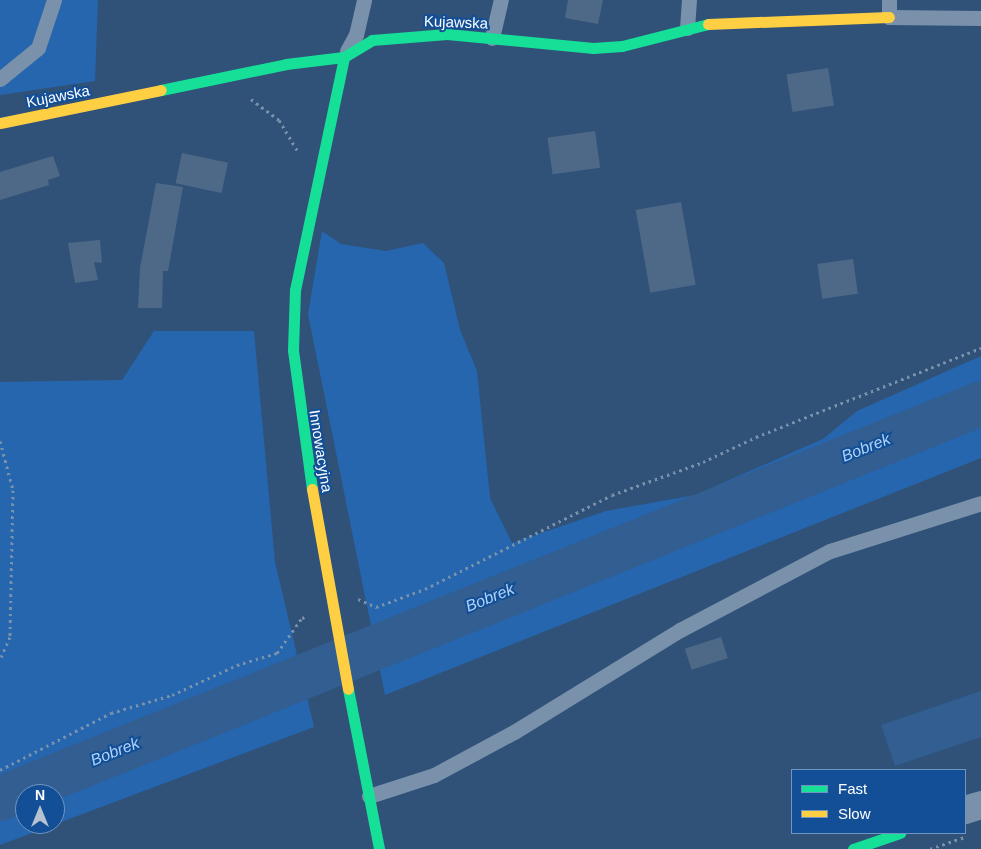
<!DOCTYPE html>
<style>
body{margin:0}
#map{position:relative;width:981px;height:849px;overflow:hidden;background:#305279;font-family:Arial,sans-serif}
div>[style]{position:absolute}
.green>*{inset:0;background:#2666ae}
.water>*{inset:0;background:#325e91}
.river>*{height:45px;margin:-22.5px;padding:0 22.5px;transform-origin:22.5px;border-radius:22.5px;background:#325e91}
.building>*{inset:0;background:#4e6988;transform-origin:0 0}
.path>*{height:3px;margin-top:-1.5px;transform-origin:0;background:repeating-linear-gradient(90deg,#7a91ab 0 2.5px,transparent 0 6.5px)}
.lane>*{height:15px;margin:-7.5px;padding:0 7.5px;transform-origin:7.5px;border-radius:7.5px;background:#7a91ab}
.street>*{height:28px;margin:-14px;padding:0 14px;transform-origin:14px;border-radius:14px;background:#7a91ab}
.fast>*{height:11px;margin:-5.5px;padding:0 5.5px;transform-origin:5.5px;border-radius:5.5px;background:#16e098}
.slow>*{height:11px;margin:-5.5px;padding:0 5.5px;transform-origin:5.5px;border-radius:5.5px;background:#ffcf43}
span{translate:-50% -50%;white-space:nowrap;text-align:center;line-height:1.15;-webkit-text-stroke:4px #124f97;paint-order:stroke}
.street-label{font-size:15px;color:#fff}
.water-label{font-size:16px;color:#afd3fa;font-style:italic}
.legend{position:absolute;left:791px;top:769px;width:175px;height:65px;box-sizing:border-box;background:#124f97;border:1px solid #7195c1;margin:0;padding:6px 9px;list-style:none;font-size:15px;color:#fff}
.legend li{display:flex;align-items:center;gap:10px;height:25px}
.legend b{width:25px;border:1px solid #7195c1}
.north{position:absolute;left:15px;top:784px;width:50px;height:50px;box-sizing:border-box;background:#124f97;border:1px solid #7195c1;border-radius:50%;rotate:0deg;font-size:14px;font-weight:700;line-height:20px;text-align:center;color:#fff}
.north::after{content:'';display:block;margin:auto;width:18px;height:22px;background:#b7c2d0;clip-path:polygon(50% 0,100% 100%,50% 72%,0 100%)}
</style>
<div id="map">
<div class="green">
<i style="clip-path:polygon(0 0,98px 0,95px 81px,0 95px)"></i>
<i style="clip-path:polygon(322px 231px,341px 244px,386px 251px,423px 243px,444px 263px,460px 330px,477px 371px,490px 498px,512px 543px,606px 511px,695px 495px,823px 439px,857px 411px,981px 356px,981px 458px,385px 695px,308px 314px)"></i>
<i style="clip-path:polygon(evenodd,154px 331px,254px 331px,275px 562px,314px 727px,0 845px,0 382px,122px 380px,154px 331px,25px 794px,55px 794px,55px 824px,25px 824px,25px 794px)"></i>
</div>
<div class="water">
<i style="clip-path:polygon(981px 691px,981px 737px,895px 766px,881px 725px)"></i>
</div>
<div class="river">
<i style="left:0;top:798px;width:1058px;rotate:-21.93deg"></i>
</div>
<div class="building">
<i style="clip-path:polygon(568px 0,603px 0,598px 24px,565px 18px)"></i>
<i style="left:828px;top:68px;width:38px;height:42px;rotate:81deg"></i>
<i style="left:595px;top:131px;width:37px;height:48px;rotate:82deg"></i>
<i style="left:182px;top:153px;width:47px;height:31px;rotate:12deg"></i>
<i style="clip-path:polygon(53px 156px,60px 176px,48px 180px,49px 185px,0 200px,0 172px)"></i>
<i style="clip-path:polygon(156px 183px,183px 187px,168px 271px,163px 271px,162px 308px,138px 308px,140px 268px)"></i>
<i style="left:681px;top:202px;width:84px;height:46px;rotate:80deg"></i>
<i style="clip-path:polygon(100px 240px,102px 263px,94px 262px,98px 280px,75px 283px,68px 243px)"></i>
<i style="left:853px;top:259px;width:35px;height:36px;rotate:82deg"></i>
<i style="left:721px;top:637px;width:22px;height:38px;rotate:72deg"></i>
</div>
<div class="path">
<i style="left:251px;top:99px;width:35px;rotate:37deg"></i>
<i style="left:279px;top:120px;width:35px;rotate:59deg"></i>
<i style="left:0;top:441px;width:51px;rotate:75.1deg"></i>
<i style="left:13px;top:490px;width:147px;rotate:91.2deg"></i>
<i style="left:10px;top:637px;width:24px;rotate:114deg"></i>
<i style="left:358px;top:599px;width:20px;rotate:24deg"></i>
<i style="left:376px;top:607px;width:52px;rotate:-20.2deg"></i>
<i style="left:425px;top:589px;width:209px;rotate:-26.7deg"></i>
<i style="left:612px;top:495px;width:97px;rotate:-19.9deg"></i>
<i style="left:703px;top:462px;width:59px;rotate:-25.3deg"></i>
<i style="left:756px;top:437px;width:242px;rotate:-21.6deg"></i>
<i style="left:0;top:770px;width:125px;rotate:-27.2deg"></i>
<i style="left:111px;top:713px;width:64px;rotate:-16.4deg"></i>
<i style="left:172px;top:695px;width:72px;rotate:-24.8deg"></i>
<i style="left:237px;top:665px;width:42px;rotate:-16.7deg"></i>
<i style="left:277px;top:653px;width:43px;rotate:-54.5deg"></i>
<i style="left:302px;top:618px;width:6px;rotate:-18deg"></i>
<i style="left:930px;top:849px;width:36px;rotate:-19deg"></i>
</div>
<div class="lane">
<i style="left:889px;top:0;width:17px;rotate:90deg"></i>
<i style="left:889px;top:17px;width:92px;rotate:0.6deg"></i>
<i style="left:687px;top:28px;width:28px;rotate:-86deg"></i>
<i style="left:492px;top:38px;width:39px;rotate:-77deg"></i>
<i style="left:347px;top:51px;width:18px;rotate:-61deg"></i>
<i style="left:356px;top:35px;width:36px;rotate:-77deg"></i>
<i style="left:0;top:79px;width:49px;rotate:-39.2deg"></i>
<i style="left:38px;top:48px;width:51px;rotate:-71.6deg"></i>
<i style="left:369px;top:796px;width:68px;rotate:-17.9deg"></i>
<i style="left:434px;top:775px;width:91px;rotate:-28.3deg"></i>
<i style="left:514px;top:732px;width:195px;rotate:-31.6deg"></i>
<i style="left:680px;top:630px;width:170px;rotate:-27.8deg"></i>
<i style="left:830px;top:551px;width:158px;rotate:-17.6deg"></i>
</div>
<div class="street">
<i style="left:965px;top:810px;width:17px;rotate:-17deg"></i>
</div>
<div class="fast">
<i style="left:161px;top:90px;width:128px;rotate:-11.7deg"></i>
<i style="left:286px;top:64px;width:58px;rotate:-6.9deg"></i>
<i style="left:344px;top:57px;width:33px;rotate:-31deg"></i>
<i style="left:372px;top:40px;width:75px;rotate:-4.6deg"></i>
<i style="left:447px;top:34px;width:147px;rotate:5.5deg"></i>
<i style="left:593px;top:48px;width:29px;rotate:-4deg"></i>
<i style="left:622px;top:46px;width:89px;rotate:-14.3deg"></i>
<i style="left:312px;top:489px;width:140px;rotate:-97.8deg"></i>
<i style="left:293px;top:350px;width:60px;rotate:-88.1deg"></i>
<i style="left:295px;top:290px;width:238px;rotate:-78.1deg"></i>
<i style="left:348px;top:689px;width:163px;rotate:79deg"></i>
<i style="left:853px;top:849px;width:50px;rotate:-18.8deg"></i>
</div>
<div class="slow">
<i style="left:708px;top:24px;width:181px;rotate:-2.2deg"></i>
<i style="left:0;top:123px;width:164px;rotate:-11.6deg"></i>
<i style="left:312px;top:489px;width:203px;rotate:79.8deg"></i>
</div>
<div class="street-label">
<span style="left:456px;top:22px;rotate:2deg">Kujawska</span>
<span style="left:58px;top:96px;rotate:-11deg">Kujawska</span>
<span style="left:321px;top:451px;rotate:81deg">Innowacyjna</span>
</div>
<div class="water-label">
<span style="left:866px;top:448px;rotate:-22deg">Bobrek</span>
<span style="left:490px;top:598px;rotate:-22deg">Bobrek</span>
<span style="left:115px;top:752px;rotate:-22deg">Bobrek</span>
</div>
<ul class="legend">
<li><b style="height:6px;background:#16e098"></b>Fast</li>
<li><b style="height:6px;background:#ffcf43"></b>Slow</li>
</ul>
<div class="north">N</div>
</div>
